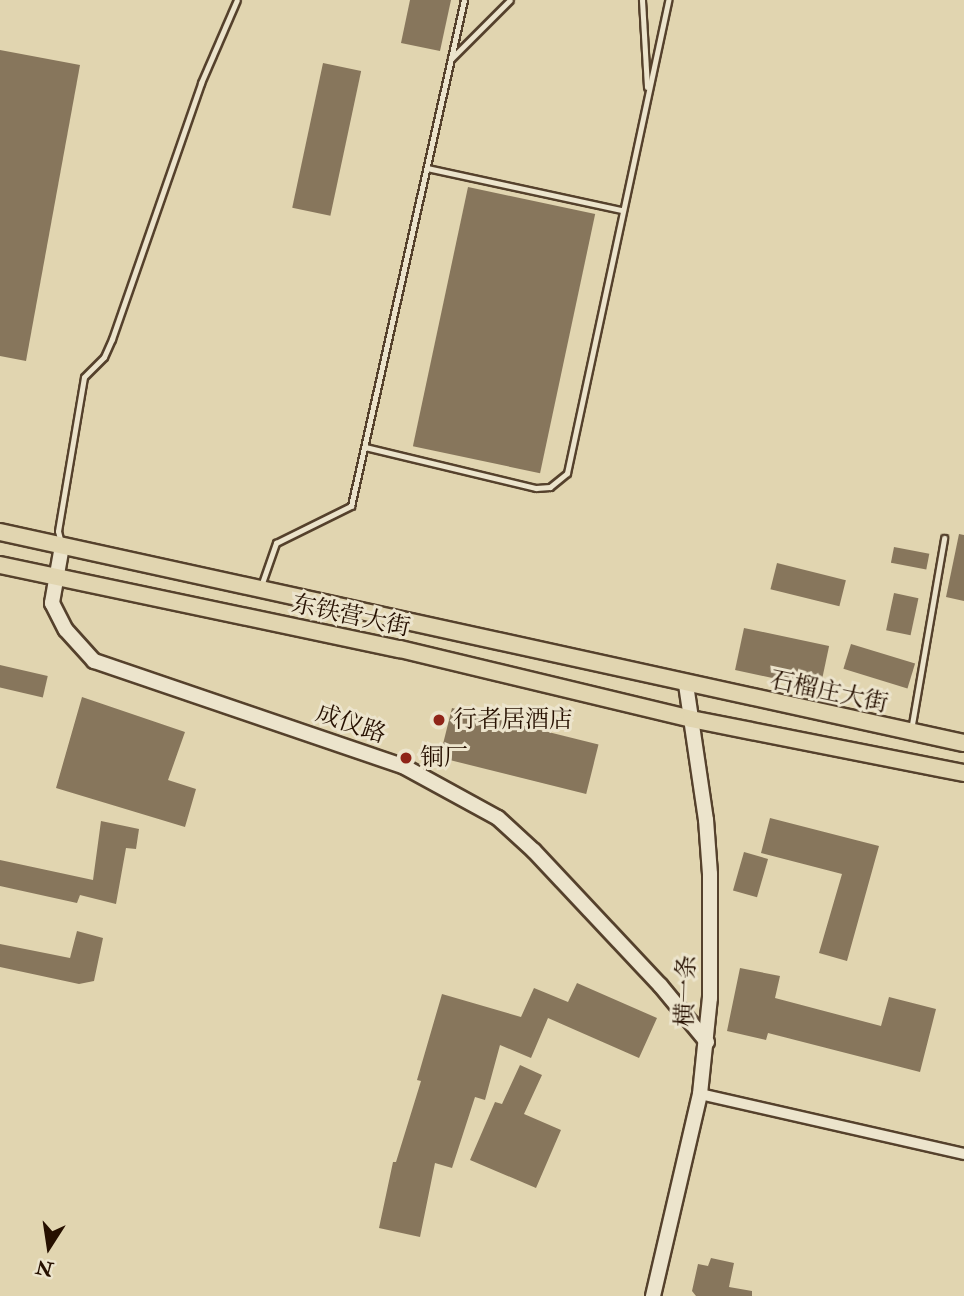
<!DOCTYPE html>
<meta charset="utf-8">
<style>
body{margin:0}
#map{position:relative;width:964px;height:1296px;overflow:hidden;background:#e1d5b0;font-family:"IM FELL Double Pica","Noto Serif SC",serif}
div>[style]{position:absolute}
.building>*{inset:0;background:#87765c;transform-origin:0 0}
.roads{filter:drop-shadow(2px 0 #55412c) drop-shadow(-2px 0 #55412c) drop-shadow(0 2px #55412c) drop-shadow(0 -2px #55412c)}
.lane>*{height:5px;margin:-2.5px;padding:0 2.5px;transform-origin:2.5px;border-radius:2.5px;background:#ece4cc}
.street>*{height:10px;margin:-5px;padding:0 5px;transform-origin:5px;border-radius:5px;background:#ece4cc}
.secondary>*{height:14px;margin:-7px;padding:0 7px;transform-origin:7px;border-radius:7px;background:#ece4cc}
.primary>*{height:16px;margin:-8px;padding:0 8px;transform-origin:8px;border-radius:8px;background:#e1d5b0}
.dots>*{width:19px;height:19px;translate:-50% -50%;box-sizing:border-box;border:4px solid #ece4cc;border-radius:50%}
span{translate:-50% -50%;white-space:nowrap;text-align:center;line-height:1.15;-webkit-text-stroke:6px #ece4cc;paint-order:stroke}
.street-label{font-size:24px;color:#261000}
.poi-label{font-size:24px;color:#261000}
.left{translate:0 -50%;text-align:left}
.north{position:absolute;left:14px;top:1212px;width:70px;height:70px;-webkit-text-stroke:5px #ece4cc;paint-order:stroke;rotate:192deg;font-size:19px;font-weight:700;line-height:28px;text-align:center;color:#261000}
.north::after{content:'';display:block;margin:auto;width:24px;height:32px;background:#261000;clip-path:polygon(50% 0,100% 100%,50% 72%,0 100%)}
</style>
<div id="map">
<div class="building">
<i style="clip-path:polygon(410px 0,451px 0,440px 51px,401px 43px)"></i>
<i style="clip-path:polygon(0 50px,80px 65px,26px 361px,0 356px)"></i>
<i style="left:323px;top:63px;width:39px;height:148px;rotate:12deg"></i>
<i style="left:468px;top:187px;width:130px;height:265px;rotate:12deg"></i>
<i style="clip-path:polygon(959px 534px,964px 535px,964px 601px,946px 597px)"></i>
<i style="left:894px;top:547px;width:36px;height:16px;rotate:11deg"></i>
<i style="left:777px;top:563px;width:71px;height:27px;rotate:14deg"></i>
<i style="left:894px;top:593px;width:25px;height:38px;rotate:12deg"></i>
<i style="left:744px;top:628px;width:87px;height:43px;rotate:12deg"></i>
<i style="left:851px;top:644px;width:67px;height:26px;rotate:17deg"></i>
<i style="left:0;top:665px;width:49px;height:22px;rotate:13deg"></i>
<i style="clip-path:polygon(82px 697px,185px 732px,168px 780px,196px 789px,185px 827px,56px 788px)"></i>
<i style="left:452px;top:708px;width:151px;height:51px;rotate:14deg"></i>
<i style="clip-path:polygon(770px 818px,879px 846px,847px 961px,819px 953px,842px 874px,761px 853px)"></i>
<i style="clip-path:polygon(101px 821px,139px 829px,136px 849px,126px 848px,116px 904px,80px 895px,77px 903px,0 886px,0 860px,93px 880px)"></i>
<i style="left:744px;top:852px;width:25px;height:40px;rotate:16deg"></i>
<i style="clip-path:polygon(77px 931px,103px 938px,94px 981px,79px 984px,0 967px,0 944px,70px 958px)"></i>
<i style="clip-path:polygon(740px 968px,780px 976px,775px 998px,881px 1026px,889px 997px,936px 1009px,920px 1072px,768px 1033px,766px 1040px,727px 1031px)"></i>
<i style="clip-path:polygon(577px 983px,657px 1018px,639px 1058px,548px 1018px,531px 1058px,500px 1045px,485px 1100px,475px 1097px,452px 1168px,435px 1163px,420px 1237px,379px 1228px,393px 1162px,396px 1162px,421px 1081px,417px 1080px,442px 994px,521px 1017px,534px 988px,568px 1002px)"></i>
<i style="clip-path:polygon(520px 1065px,542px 1075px,524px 1114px,561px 1130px,536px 1188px,470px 1160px,495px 1102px,502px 1104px)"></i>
<i style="clip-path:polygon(711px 1258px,734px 1263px,729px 1287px,752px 1291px,752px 1296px,696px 1296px,692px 1291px,698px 1264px,708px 1266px)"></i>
</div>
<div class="roads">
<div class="lane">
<i style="left:642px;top:0;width:87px;rotate:86.7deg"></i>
<i style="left:451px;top:59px;width:83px;rotate:-45deg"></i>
<i style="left:427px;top:168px;width:199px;rotate:12.2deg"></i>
<i style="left:365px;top:447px;width:176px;rotate:13.5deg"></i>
<i style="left:536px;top:488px;width:14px;rotate:-4deg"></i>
<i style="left:550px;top:487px;width:22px;rotate:-39deg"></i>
<i style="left:567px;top:473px;width:484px;rotate:-77.9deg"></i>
<i style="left:61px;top:543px;width:12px;rotate:-104deg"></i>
<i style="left:58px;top:531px;width:156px;rotate:-80.4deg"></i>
<i style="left:84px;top:377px;width:28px;rotate:-45deg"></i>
<i style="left:104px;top:357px;width:20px;rotate:-66deg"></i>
<i style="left:112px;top:339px;width:271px;rotate:-70.8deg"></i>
<i style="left:201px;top:83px;width:90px;rotate:-66.6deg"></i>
<i style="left:261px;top:586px;width:46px;rotate:-70.8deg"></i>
<i style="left:276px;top:543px;width:84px;rotate:-26.3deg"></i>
<i style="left:351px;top:506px;width:518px;rotate:-77.41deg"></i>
<i style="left:911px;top:730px;width:195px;rotate:-80.2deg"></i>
</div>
<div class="street">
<i style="left:700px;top:1094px;width:271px;rotate:12.8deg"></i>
</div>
<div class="secondary">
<i style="left:62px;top:546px;width:58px;rotate:100deg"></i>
<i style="left:52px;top:603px;width:30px;rotate:63deg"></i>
<i style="left:66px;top:630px;width:42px;rotate:47.9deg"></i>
<i style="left:94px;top:661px;width:326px;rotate:18.8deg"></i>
<i style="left:403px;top:766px;width:108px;rotate:28.7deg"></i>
<i style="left:498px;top:818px;width:49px;rotate:42.5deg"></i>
<i style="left:534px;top:851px;width:184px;rotate:46.8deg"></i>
<i style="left:660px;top:985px;width:74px;rotate:50.5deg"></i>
<i style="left:653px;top:1296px;width:207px;rotate:-76.9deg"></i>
<i style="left:700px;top:1094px;width:97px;rotate:-84.1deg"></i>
<i style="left:710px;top:998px;width:124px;rotate:-90deg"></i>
<i style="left:710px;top:874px;width:54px;rotate:-94.2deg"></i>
<i style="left:706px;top:820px;width:137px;rotate:-98.4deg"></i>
</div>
<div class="primary">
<i style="left:0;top:532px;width:987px;rotate:12.35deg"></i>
<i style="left:0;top:565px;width:409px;rotate:11.9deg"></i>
<i style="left:400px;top:649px;width:299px;rotate:13.5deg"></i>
<i style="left:691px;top:719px;width:278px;rotate:11.2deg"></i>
</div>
</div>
<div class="dots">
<i style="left:439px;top:720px;background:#8f2418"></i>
<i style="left:406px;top:758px;background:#8f2418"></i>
</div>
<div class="street-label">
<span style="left:351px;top:616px;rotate:12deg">东铁营大街</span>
<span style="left:829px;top:692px;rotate:12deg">石榴庄大街</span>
<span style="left:351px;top:724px;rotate:19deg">成仪路</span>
<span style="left:686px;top:991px;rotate:-88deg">横一条</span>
</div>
<div class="poi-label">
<span class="left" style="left:453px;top:720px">行者居酒店</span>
<span class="left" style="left:420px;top:758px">铜厂</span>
</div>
<div class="north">N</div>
</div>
